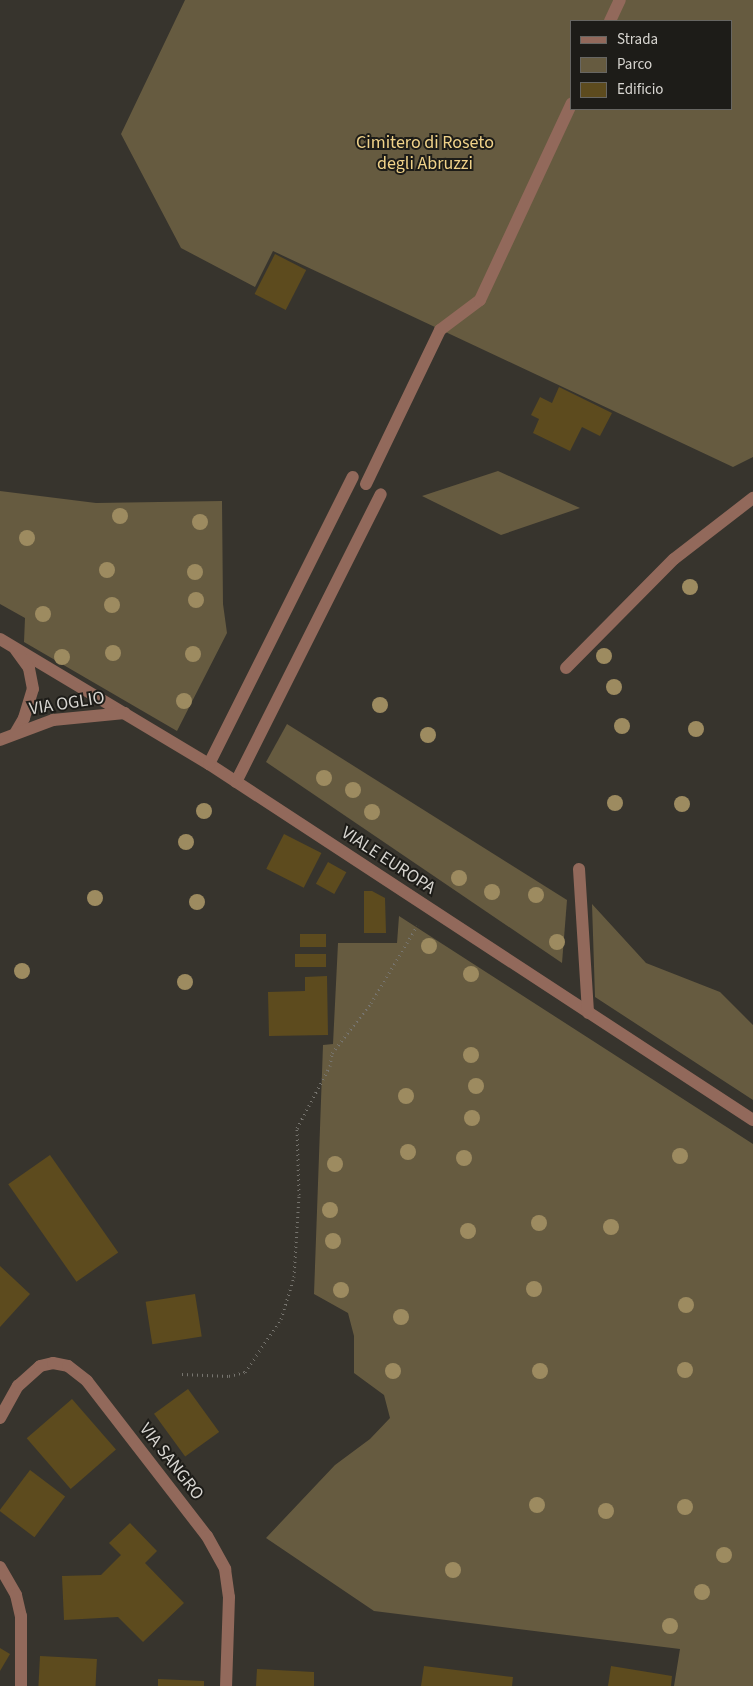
<!DOCTYPE html>
<style>
body{margin:0}
#map{position:relative;width:753px;height:1686px;overflow:hidden;background:#37342d;font-family:"Source Sans 3",sans-serif}
div>[style]{position:absolute}
.green>*{inset:0;background:#665b40}
.building>*{inset:0;background:#5d4b1e;transform-origin:0 0}
.path>*{height:3px;margin-top:-1.5px;transform-origin:0;background:repeating-linear-gradient(90deg,#76746e 0 1px,transparent 0 5px)}
.minor>*{height:12px;margin:-6px;padding:0 6px;transform-origin:6px;border-radius:6px;background:#92695b}
.trees>*{width:16px;height:16px;margin:-8px;border-radius:50%;background:#9d8b60}
span{translate:-50% -50%;white-space:nowrap;text-align:center;line-height:1.15;-webkit-text-stroke:4px #1d1c18;paint-order:stroke}
.park-label{font-size:18px;color:#f0d289}
.street-label{font-size:18px;color:#d7d5d0}
.legend{position:absolute;left:570px;top:20px;width:162px;height:90px;box-sizing:border-box;background:#1d1c18;border:1px solid #676662;margin:0;padding:6px 9px;list-style:none;font-size:15px;color:#d7d5d0}
.legend li{display:flex;align-items:center;gap:10px;height:25px}
.legend b{width:25px;border:1px solid #676662}
</style>
<div id="map">
<div class="green">
<i style="clip-path:polygon(evenodd,185px 0,753px 0,753px 457px,733px 467px,273px 251px,255px 287px,181px 248px,121px 134px,185px 0,572px 21px,732px 21px,732px 109px,572px 109px,572px 21px)"></i>
<i style="clip-path:polygon(498px 471px,580px 508px,501px 535px,422px 496px)"></i>
<i style="clip-path:polygon(0 491px,96px 503px,222px 501px,223px 604px,227px 633px,177px 731px,24px 642px,25px 618px,0 604px)"></i>
<i style="clip-path:polygon(287px 724px,567px 900px,562px 963px,266px 762px)"></i>
<i style="clip-path:polygon(592px 904px,646px 963px,720px 992px,753px 1025px,753px 1100px,595px 997px)"></i>
<i style="clip-path:polygon(399px 916px,753px 1144px,753px 1686px,674px 1686px,680px 1649px,374px 1611px,266px 1538px,335px 1465px,370px 1439px,390px 1418px,384px 1395px,354px 1373px,354px 1336px,348px 1313px,314px 1294px,323px 1045px,333px 1044px,338px 943px,397px 943px)"></i>
</div>
<div class="building">
<i style="left:275px;top:254px;width:35px;height:45px;rotate:27deg"></i>
<i style="clip-path:polygon(559px 387px,612px 413px,600px 436px,582px 427px,570px 451px,533px 433px,539px 419px,531px 415px,540px 397px,552px 403px)"></i>
<i style="left:284px;top:834px;width:42px;height:39px;rotate:27deg"></i>
<i style="left:328px;top:862px;width:21px;height:25px;rotate:29deg"></i>
<i style="clip-path:polygon(364px 891px,372px 891px,385px 898px,386px 933px,364px 933px)"></i>
<i style="left:300px;top:934px;width:26px;height:13px"></i>
<i style="left:326px;top:954px;width:13px;height:31px;rotate:90deg"></i>
<i style="clip-path:polygon(327px 976px,328px 1035px,269px 1036px,268px 992px,305px 991px,305px 977px)"></i>
<i style="left:50px;top:1155px;width:119px;height:51px;rotate:55deg"></i>
<i style="clip-path:polygon(0 1266px,30px 1294px,0 1327px)"></i>
<i style="left:195px;top:1294px;width:43px;height:50px;rotate:81deg"></i>
<i style="left:188px;top:1389px;width:53px;height:42px;rotate:54deg"></i>
<i style="left:72px;top:1399px;width:67px;height:60px;rotate:49deg"></i>
<i style="left:30px;top:1470px;width:44px;height:51px;rotate:37deg"></i>
<i style="clip-path:polygon(130px 1523px,157px 1551px,145px 1563px,184px 1603px,143px 1642px,118px 1617px,64px 1620px,62px 1576px,101px 1575px,121px 1555px,109px 1543px)"></i>
<i style="clip-path:polygon(0 1648px,10px 1654px,0 1671px)"></i>
<i style="left:40px;top:1656px;width:57px;height:30px;rotate:3deg"></i>
<i style="clip-path:polygon(424px 1666px,513px 1677px,512px 1686px,421px 1686px)"></i>
<i style="clip-path:polygon(611px 1666px,672px 1676px,671px 1686px,608px 1686px)"></i>
<i style="clip-path:polygon(257px 1669px,314px 1672px,314px 1686px,256px 1686px)"></i>
<i style="clip-path:polygon(158px 1679px,204px 1681px,204px 1686px,158px 1686px)"></i>
</div>
<div class="path">
<i style="left:182px;top:1374px;width:47px;rotate:2.4deg"></i>
<i style="left:229px;top:1376px;width:16px;rotate:-14deg"></i>
<i style="left:245px;top:1372px;width:64px;rotate:-55.8deg"></i>
<i style="left:281px;top:1319px;width:44px;rotate:-72.8deg"></i>
<i style="left:294px;top:1277px;width:82px;rotate:-86.5deg"></i>
<i style="left:299px;top:1195px;width:67px;rotate:-91.7deg"></i>
<i style="left:297px;top:1128px;width:70px;rotate:-62deg"></i>
<i style="left:330px;top:1066px;width:13px;rotate:-81deg"></i>
<i style="left:332px;top:1053px;width:63px;rotate:-52deg"></i>
<i style="left:371px;top:1003px;width:90px;rotate:-59.1deg"></i>
</div>
<div class="minor">
<i style="left:610px;top:21px;width:23px;rotate:-65deg"></i>
<i style="left:366px;top:484px;width:171px;rotate:-64.3deg"></i>
<i style="left:440px;top:330px;width:50px;rotate:-36.9deg"></i>
<i style="left:480px;top:300px;width:217px;rotate:-65deg"></i>
<i style="left:0;top:639px;width:244px;rotate:30.9deg"></i>
<i style="left:209px;top:764px;width:650px;rotate:33.2deg"></i>
<i style="left:566px;top:668px;width:153px;rotate:-45.3deg"></i>
<i style="left:674px;top:559px;width:100px;rotate:-37.7deg"></i>
<i style="left:16px;top:732px;width:16px;rotate:-60deg"></i>
<i style="left:24px;top:718px;width:30px;rotate:-73deg"></i>
<i style="left:33px;top:689px;width:21px;rotate:-101deg"></i>
<i style="left:29px;top:668px;width:22px;rotate:-126deg"></i>
<i style="left:0;top:740px;width:57px;rotate:-20.7deg"></i>
<i style="left:53px;top:720px;width:72px;rotate:-5.6deg"></i>
<i style="left:209px;top:764px;width:321px;rotate:-63.4deg"></i>
<i style="left:236px;top:782px;width:322px;rotate:-63.3deg"></i>
<i style="left:579px;top:869px;width:144px;rotate:86.4deg"></i>
<i style="left:0;top:1418px;width:37px;rotate:-61deg"></i>
<i style="left:18px;top:1386px;width:30px;rotate:-42deg"></i>
<i style="left:40px;top:1366px;width:13px;rotate:-13deg"></i>
<i style="left:53px;top:1363px;width:15px;rotate:11deg"></i>
<i style="left:68px;top:1366px;width:24px;rotate:38deg"></i>
<i style="left:87px;top:1381px;width:196px;rotate:52.3deg"></i>
<i style="left:207px;top:1536px;width:38px;rotate:61deg"></i>
<i style="left:225px;top:1569px;width:28px;rotate:82deg"></i>
<i style="left:229px;top:1597px;width:89px;rotate:91.9deg"></i>
<i style="left:0;top:1567px;width:32px;rotate:60deg"></i>
<i style="left:16px;top:1595px;width:22px;rotate:77deg"></i>
<i style="left:21px;top:1616px;width:70px;rotate:90deg"></i>
</div>
<div class="trees">
<i style="left:120px;top:516px"></i>
<i style="left:200px;top:522px"></i>
<i style="left:27px;top:538px"></i>
<i style="left:107px;top:570px"></i>
<i style="left:195px;top:572px"></i>
<i style="left:690px;top:587px"></i>
<i style="left:196px;top:600px"></i>
<i style="left:112px;top:605px"></i>
<i style="left:43px;top:614px"></i>
<i style="left:113px;top:653px"></i>
<i style="left:193px;top:654px"></i>
<i style="left:604px;top:656px"></i>
<i style="left:62px;top:657px"></i>
<i style="left:614px;top:687px"></i>
<i style="left:184px;top:701px"></i>
<i style="left:380px;top:705px"></i>
<i style="left:622px;top:726px"></i>
<i style="left:696px;top:729px"></i>
<i style="left:428px;top:735px"></i>
<i style="left:324px;top:778px"></i>
<i style="left:353px;top:790px"></i>
<i style="left:615px;top:803px"></i>
<i style="left:682px;top:804px"></i>
<i style="left:204px;top:811px"></i>
<i style="left:372px;top:812px"></i>
<i style="left:186px;top:842px"></i>
<i style="left:459px;top:878px"></i>
<i style="left:492px;top:892px"></i>
<i style="left:536px;top:895px"></i>
<i style="left:95px;top:898px"></i>
<i style="left:197px;top:902px"></i>
<i style="left:557px;top:942px"></i>
<i style="left:429px;top:946px"></i>
<i style="left:22px;top:971px"></i>
<i style="left:471px;top:974px"></i>
<i style="left:185px;top:982px"></i>
<i style="left:471px;top:1055px"></i>
<i style="left:476px;top:1086px"></i>
<i style="left:406px;top:1096px"></i>
<i style="left:472px;top:1118px"></i>
<i style="left:408px;top:1152px"></i>
<i style="left:680px;top:1156px"></i>
<i style="left:464px;top:1158px"></i>
<i style="left:335px;top:1164px"></i>
<i style="left:330px;top:1210px"></i>
<i style="left:539px;top:1223px"></i>
<i style="left:611px;top:1227px"></i>
<i style="left:468px;top:1231px"></i>
<i style="left:333px;top:1241px"></i>
<i style="left:534px;top:1289px"></i>
<i style="left:341px;top:1290px"></i>
<i style="left:686px;top:1305px"></i>
<i style="left:401px;top:1317px"></i>
<i style="left:685px;top:1370px"></i>
<i style="left:393px;top:1371px"></i>
<i style="left:540px;top:1371px"></i>
<i style="left:537px;top:1505px"></i>
<i style="left:685px;top:1507px"></i>
<i style="left:606px;top:1511px"></i>
<i style="left:724px;top:1555px"></i>
<i style="left:453px;top:1570px"></i>
<i style="left:702px;top:1592px"></i>
<i style="left:670px;top:1626px"></i>
</div>
<div class="park-label">
<span style="left:425px;top:154px">Cimitero di Roseto<br>degli Abruzzi</span>
</div>
<div class="street-label">
<span style="left:67px;top:704px;rotate:-9deg">VIA OGLIO</span>
<span style="left:388px;top:861px;rotate:33deg">VIALE EUROPA</span>
<span style="left:171px;top:1462px;rotate:52deg">VIA SANGRO</span>
</div>
<ul class="legend">
<li><b style="height:6px;background:#92695b"></b>Strada</li>
<li><b style="height:14px;background:#665b40"></b>Parco</li>
<li><b style="height:14px;background:#5d4b1e"></b>Edificio</li>
</ul>
</div>
